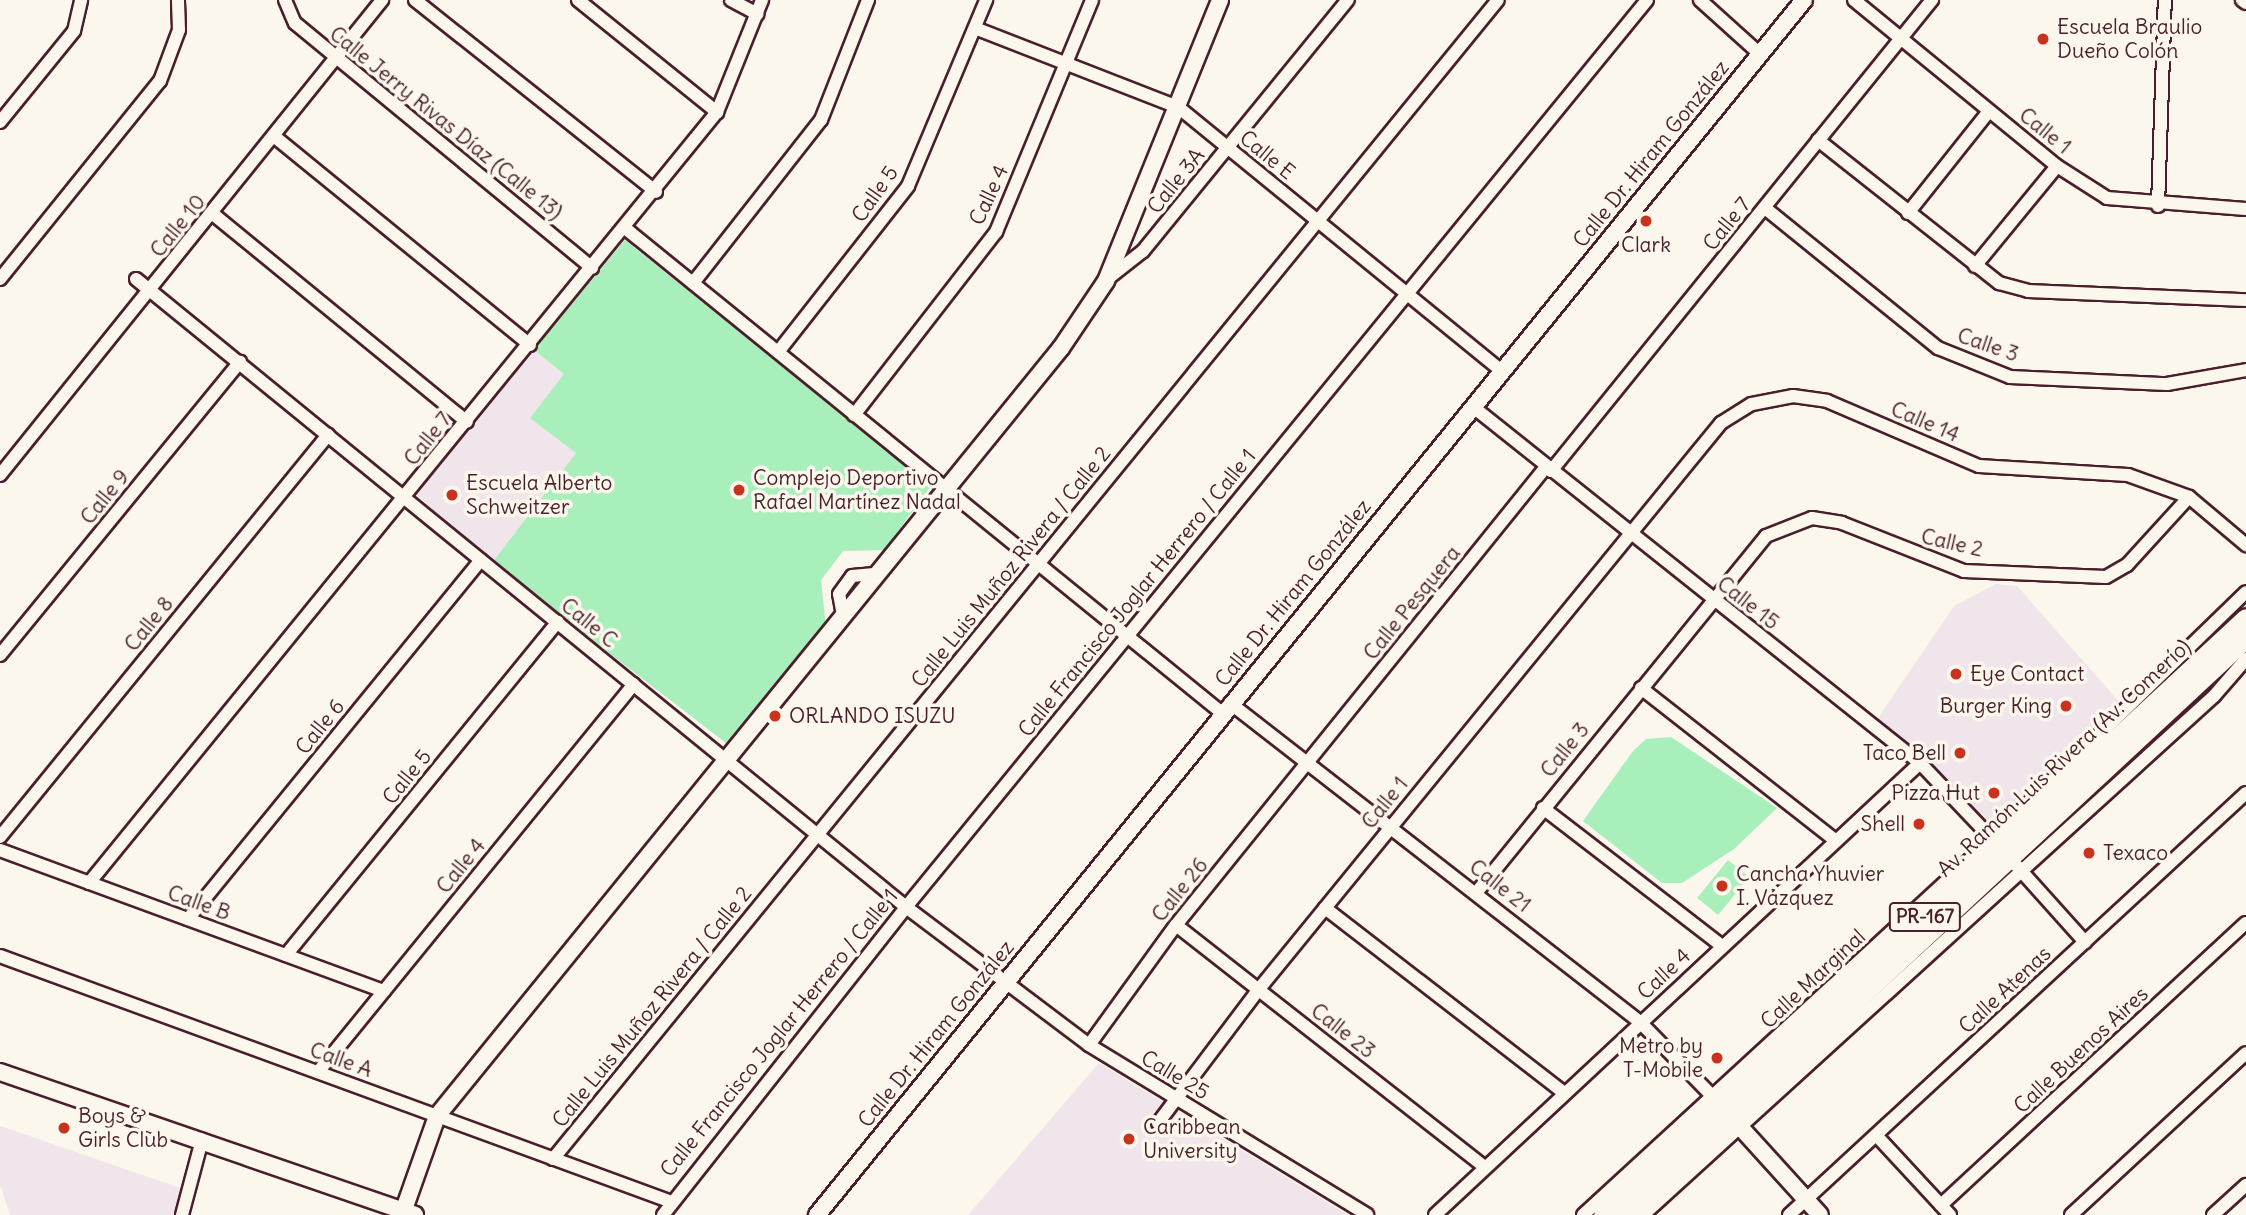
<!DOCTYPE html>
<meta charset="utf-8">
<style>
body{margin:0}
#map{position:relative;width:2246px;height:1215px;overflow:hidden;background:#fbf7ec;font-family:Delius,sans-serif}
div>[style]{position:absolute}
.built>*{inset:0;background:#f0e5ea}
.green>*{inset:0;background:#a8efbb;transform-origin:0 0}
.roads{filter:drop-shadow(2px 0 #4a1f2b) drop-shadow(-2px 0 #4a1f2b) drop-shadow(0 2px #4a1f2b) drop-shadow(0 -2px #4a1f2b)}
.minor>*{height:12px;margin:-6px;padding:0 6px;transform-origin:6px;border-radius:6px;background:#fbf7ec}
.tertiary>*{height:16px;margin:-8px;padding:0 8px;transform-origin:8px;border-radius:8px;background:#fbf7ec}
.primary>*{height:19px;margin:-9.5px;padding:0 9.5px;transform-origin:9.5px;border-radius:9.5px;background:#fbf7ec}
.dots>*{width:19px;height:19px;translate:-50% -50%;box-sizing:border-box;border:4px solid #fbf7ec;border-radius:50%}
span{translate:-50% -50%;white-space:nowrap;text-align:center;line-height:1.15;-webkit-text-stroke:7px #fbf7ec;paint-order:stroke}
.shield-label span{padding:2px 5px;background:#fbf7ec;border:2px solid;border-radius:5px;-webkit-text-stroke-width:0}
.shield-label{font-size:19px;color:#4a1f2b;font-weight:700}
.poi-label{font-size:21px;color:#4a1f2b}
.left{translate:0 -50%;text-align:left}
.right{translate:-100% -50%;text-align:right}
.street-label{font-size:21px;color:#4a1f2b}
</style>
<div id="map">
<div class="built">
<i style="clip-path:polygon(534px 350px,564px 374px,576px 453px,492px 563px,414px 492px)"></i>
<i style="clip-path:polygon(1996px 584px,2017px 586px,2122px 705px,1992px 830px,1929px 764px,1876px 721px,1954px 606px)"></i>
<i style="clip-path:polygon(1099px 1063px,1348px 1215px,968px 1215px)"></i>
<i style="clip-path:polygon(0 1126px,192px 1192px,185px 1215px,10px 1215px,0 1185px)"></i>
</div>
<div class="green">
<i style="clip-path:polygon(625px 240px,931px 486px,884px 550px,843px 551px,821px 580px,826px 627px,726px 743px,492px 563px,576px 453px,530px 418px,564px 374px,534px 350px)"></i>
<i style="clip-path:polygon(1671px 737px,1777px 808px,1734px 849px,1682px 883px,1662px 883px,1583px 821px,1633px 751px,1646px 739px)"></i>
<i style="left:1728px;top:860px;width:27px;height:49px;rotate:39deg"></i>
</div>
<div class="roads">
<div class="minor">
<i style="left:285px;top:0;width:25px;rotate:67deg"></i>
<i style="left:295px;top:23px;width:385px;rotate:39.5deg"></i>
<i style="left:415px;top:0;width:308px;rotate:38.5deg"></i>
<i style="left:578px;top:0;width:179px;rotate:38.9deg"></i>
<i style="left:731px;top:0;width:30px;rotate:28deg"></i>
<i style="left:1700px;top:0;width:81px;rotate:42deg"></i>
<i style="left:1854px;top:0;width:262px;rotate:39.3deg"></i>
<i style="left:2057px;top:166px;width:59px;rotate:32.6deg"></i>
<i style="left:2107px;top:198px;width:139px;rotate:4.5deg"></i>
<i style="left:2242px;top:0;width:5px;rotate:37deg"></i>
<i style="left:975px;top:28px;width:218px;rotate:21.3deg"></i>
<i style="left:1178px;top:107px;width:417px;rotate:39.2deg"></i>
<i style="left:0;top:122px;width:117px;rotate:-50.9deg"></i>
<i style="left:74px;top:31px;width:32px;rotate:-77deg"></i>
<i style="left:275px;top:137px;width:329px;rotate:39.2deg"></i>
<i style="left:1818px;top:140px;width:231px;rotate:38.3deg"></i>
<i style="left:1999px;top:283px;width:30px;rotate:15deg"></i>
<i style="left:2028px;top:291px;width:218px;rotate:2.4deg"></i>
<i style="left:2158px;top:206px;width:206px;rotate:-88.1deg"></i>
<i style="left:1765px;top:208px;width:223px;rotate:39deg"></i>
<i style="left:1938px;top:348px;width:78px;rotate:21.9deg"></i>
<i style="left:2010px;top:377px;width:157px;rotate:2.6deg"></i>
<i style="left:2167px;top:384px;width:80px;rotate:-10deg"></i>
<i style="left:1908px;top:213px;width:130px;rotate:-51.5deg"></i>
<i style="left:213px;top:214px;width:328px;rotate:39.3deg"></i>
<i style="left:625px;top:228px;width:769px;rotate:39.09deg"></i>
<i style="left:1975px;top:266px;width:129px;rotate:-50.6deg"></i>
<i style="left:0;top:279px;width:255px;rotate:-51.1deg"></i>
<i style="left:160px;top:81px;width:54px;rotate:-69.6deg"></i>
<i style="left:179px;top:30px;width:30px;rotate:-92deg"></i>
<i style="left:136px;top:279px;width:994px;rotate:39.2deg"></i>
<i style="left:906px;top:907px;width:229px;rotate:37deg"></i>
<i style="left:1089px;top:1045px;width:326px;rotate:31.4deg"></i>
<i style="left:1106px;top:280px;width:47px;rotate:-38.1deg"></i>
<i style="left:1143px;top:251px;width:324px;rotate:-50.8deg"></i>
<i style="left:693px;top:283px;width:207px;rotate:-51.9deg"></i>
<i style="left:821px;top:120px;width:129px;rotate:-68.6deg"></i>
<i style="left:778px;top:352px;width:211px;rotate:-51.9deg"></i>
<i style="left:908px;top:186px;width:202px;rotate:-67.2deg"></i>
<i style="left:1472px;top:406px;width:573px;rotate:38.55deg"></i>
<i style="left:1920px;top:763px;width:110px;rotate:46.5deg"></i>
<i style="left:854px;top:415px;width:232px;rotate:-52.2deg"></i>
<i style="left:996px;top:232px;width:251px;rotate:-67.5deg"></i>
<i style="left:1551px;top:471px;width:606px;rotate:-51.03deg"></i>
<i style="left:0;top:475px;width:610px;rotate:-51.19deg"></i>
<i style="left:843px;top:616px;width:22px;rotate:-100deg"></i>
<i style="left:839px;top:594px;width:22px;rotate:-54deg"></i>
<i style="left:852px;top:576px;width:25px;rotate:-5deg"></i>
<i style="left:0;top:655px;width:379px;rotate:-50.7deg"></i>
<i style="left:1641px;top:688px;width:248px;rotate:38.1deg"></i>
<i style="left:1230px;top:703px;width:519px;rotate:37.88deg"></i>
<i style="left:1640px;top:1022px;width:110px;rotate:45.7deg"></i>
<i style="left:1543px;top:808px;width:226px;rotate:37.6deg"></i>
<i style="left:0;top:837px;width:519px;rotate:-50.79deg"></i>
<i style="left:0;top:850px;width:409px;rotate:20.2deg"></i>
<i style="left:2015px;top:864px;width:105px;rotate:48.1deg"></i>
<i style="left:89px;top:883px;width:994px;rotate:-50.84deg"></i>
<i style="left:717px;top:112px;width:121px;rotate:-68.1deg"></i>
<i style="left:1476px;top:893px;width:460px;rotate:-50.9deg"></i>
<i style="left:1766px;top:536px;width:49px;rotate:-21.4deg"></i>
<i style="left:1812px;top:518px;width:30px;rotate:9deg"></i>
<i style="left:1842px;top:523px;width:131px;rotate:21.5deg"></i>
<i style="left:1964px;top:571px;width:142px;rotate:2.4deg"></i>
<i style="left:2106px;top:577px;width:24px;rotate:-30deg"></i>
<i style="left:2127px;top:565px;width:92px;rotate:-47.6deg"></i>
<i style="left:1325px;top:908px;width:302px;rotate:37.7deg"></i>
<i style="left:188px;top:919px;width:463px;rotate:-50.8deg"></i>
<i style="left:1176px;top:925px;width:392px;rotate:38.1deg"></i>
<i style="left:286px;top:955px;width:430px;rotate:-50.8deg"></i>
<i style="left:0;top:956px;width:712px;rotate:20.11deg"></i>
<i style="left:1089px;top:1045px;width:148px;rotate:-54.1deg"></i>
<i style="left:1176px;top:925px;width:589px;rotate:-51.07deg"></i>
<i style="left:318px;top:1072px;width:500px;rotate:-50.84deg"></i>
<i style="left:1158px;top:1123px;width:168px;rotate:-53deg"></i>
<i style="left:1259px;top:989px;width:731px;rotate:-50.78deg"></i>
<i style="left:1721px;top:423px;width:36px;rotate:-32deg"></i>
<i style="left:1752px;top:404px;width:42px;rotate:-11deg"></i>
<i style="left:1793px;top:396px;width:34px;rotate:8deg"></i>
<i style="left:1827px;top:401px;width:165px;rotate:23.2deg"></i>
<i style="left:1979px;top:466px;width:149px;rotate:3.5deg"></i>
<i style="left:2128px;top:475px;width:65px;rotate:19.8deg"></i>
<i style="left:2189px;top:497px;width:75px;rotate:40.1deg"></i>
<i style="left:1876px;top:1135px;width:109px;rotate:47.2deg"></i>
<i style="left:553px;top:1159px;width:1495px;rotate:-50.81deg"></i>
<i style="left:1941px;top:1205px;width:415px;rotate:-42.8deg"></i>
<i style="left:182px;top:1215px;width:78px;rotate:-75.1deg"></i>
<i style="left:663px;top:1215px;width:392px;rotate:-51.7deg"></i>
<i style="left:906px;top:907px;width:1171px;rotate:-50.75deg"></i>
<i style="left:1435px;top:1215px;width:663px;rotate:-42.98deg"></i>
<i style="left:1583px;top:1215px;width:556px;rotate:-42.59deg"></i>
<i style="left:1992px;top:839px;width:354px;rotate:-44.2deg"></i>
<i style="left:1643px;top:1215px;width:772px;rotate:-42.27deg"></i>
<i style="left:2214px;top:696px;width:49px;rotate:-49.1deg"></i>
<i style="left:1789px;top:1215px;width:622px;rotate:-42.72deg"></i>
<i style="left:2071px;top:1215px;width:238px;rotate:-42.8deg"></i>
<i style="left:2213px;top:1215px;width:45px;rotate:-42.3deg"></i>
</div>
<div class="tertiary">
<i style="left:0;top:1072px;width:439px;rotate:19deg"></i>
<i style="left:1723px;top:1108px;width:144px;rotate:47.8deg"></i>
<i style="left:402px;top:1215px;width:105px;rotate:-70.5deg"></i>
<i style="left:437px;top:1116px;width:990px;rotate:-50.91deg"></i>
<i style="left:1061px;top:348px;width:81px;rotate:-56.1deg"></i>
<i style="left:1106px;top:281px;width:303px;rotate:-67.9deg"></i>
<i style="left:817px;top:1215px;width:1565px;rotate:-50.91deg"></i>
</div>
<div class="primary">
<i style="left:1603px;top:1215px;width:877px;rotate:-42.88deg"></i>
<i style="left:1625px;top:1215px;width:848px;rotate:-42.9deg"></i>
</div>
</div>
<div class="dots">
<i style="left:2043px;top:39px;background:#c8321e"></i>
<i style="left:1646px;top:221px;background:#c8321e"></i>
<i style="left:739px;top:490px;background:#c8321e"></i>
<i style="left:452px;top:495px;background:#c8321e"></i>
<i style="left:1956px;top:674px;background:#c8321e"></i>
<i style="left:2066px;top:706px;background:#c8321e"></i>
<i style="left:775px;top:716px;background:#c8321e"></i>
<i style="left:1960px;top:753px;background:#c8321e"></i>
<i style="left:1994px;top:793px;background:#c8321e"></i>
<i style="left:1919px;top:824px;background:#c8321e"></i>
<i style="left:2089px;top:853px;background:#c8321e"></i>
<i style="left:1722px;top:886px;background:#c8321e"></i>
<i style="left:1717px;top:1058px;background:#c8321e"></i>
<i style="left:64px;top:1128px;background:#c8321e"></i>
<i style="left:1129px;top:1139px;background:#c8321e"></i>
</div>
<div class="shield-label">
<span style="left:1925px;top:917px">PR-167</span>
</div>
<div class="poi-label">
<span class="left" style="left:2057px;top:39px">Escuela Braulio<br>Dueño Colón</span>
<span style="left:1646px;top:245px">Clark</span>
<span class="left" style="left:753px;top:490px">Complejo Deportivo<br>Rafael Martínez Nadal</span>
<span class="left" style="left:466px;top:495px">Escuela Alberto<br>Schweitzer</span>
<span class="left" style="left:1970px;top:674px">Eye Contact</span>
<span class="right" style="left:2052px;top:706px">Burger King</span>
<span class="left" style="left:789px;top:716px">ORLANDO ISUZU</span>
<span class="right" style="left:1946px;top:753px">Taco Bell</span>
<span class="right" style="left:1980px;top:793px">Pizza Hut</span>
<span class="right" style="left:1905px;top:824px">Shell</span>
<span class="left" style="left:2103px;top:853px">Texaco</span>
<span class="left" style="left:1736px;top:886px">Cancha Yhuvier<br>I. Vázquez</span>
<span class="right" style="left:1703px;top:1058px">Metro by<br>T-Mobile</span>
<span class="left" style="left:78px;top:1128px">Boys &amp;<br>Girls Club</span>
<span class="left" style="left:1143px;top:1139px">Caribbean<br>University</span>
</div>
<div class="street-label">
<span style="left:446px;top:123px;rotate:39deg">Calle Jerry Rivas Díaz (Calle 13)</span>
<span style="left:2045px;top:131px;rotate:39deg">Calle 1</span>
<span style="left:1651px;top:154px;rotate:-51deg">Calle Dr. Hiram González</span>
<span style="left:1267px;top:155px;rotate:39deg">Calle E</span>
<span style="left:1176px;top:181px;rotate:-51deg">Calle 3A</span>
<span style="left:875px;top:194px;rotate:-55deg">Calle 5</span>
<span style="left:989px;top:195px;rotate:-65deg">Calle 4</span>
<span style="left:1727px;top:224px;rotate:-51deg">Calle 7</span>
<span style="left:178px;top:226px;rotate:-51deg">Calle 10</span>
<span style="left:1988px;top:345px;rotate:19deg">Calle 3</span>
<span style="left:1925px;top:422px;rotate:23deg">Calle 14</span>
<span style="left:428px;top:439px;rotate:-51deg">Calle 7</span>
<span style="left:105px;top:497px;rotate:-51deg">Calle 9</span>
<span style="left:1952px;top:543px;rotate:13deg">Calle 2</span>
<span style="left:1011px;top:567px;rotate:-51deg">Calle Luis Muñoz Rivera / Calle 2</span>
<span style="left:1137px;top:593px;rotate:-51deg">Calle Francisco Joglar Herrero / Calle 1</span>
<span style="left:1293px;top:593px;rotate:-51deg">Calle Dr. Hiram González</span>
<span style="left:1412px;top:603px;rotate:-51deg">Calle Pesquera</span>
<span style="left:1748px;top:603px;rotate:38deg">Calle 15</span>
<span style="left:589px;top:623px;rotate:39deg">Calle C</span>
<span style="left:149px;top:624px;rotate:-51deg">Calle 8</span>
<span style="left:320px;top:727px;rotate:-51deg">Calle 6</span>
<span style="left:1565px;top:750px;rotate:-51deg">Calle 3</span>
<span style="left:2064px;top:758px;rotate:-43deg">Av. Ramón Luis Rivera (Av. Comerío)</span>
<span style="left:407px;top:777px;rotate:-51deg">Calle 5</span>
<span style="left:1385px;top:803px;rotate:-51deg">Calle 1</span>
<span style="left:461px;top:866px;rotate:-51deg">Calle 4</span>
<span style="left:1500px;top:886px;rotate:38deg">Calle 21</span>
<span style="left:1180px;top:890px;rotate:-51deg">Calle 26</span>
<span style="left:199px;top:903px;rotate:20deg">Calle B</span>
<span style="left:1664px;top:974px;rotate:-43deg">Calle 4</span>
<span style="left:1813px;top:979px;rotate:-43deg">Calle Marginal</span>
<span style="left:2005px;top:990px;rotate:-43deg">Calle Atenas</span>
<span style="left:652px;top:1007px;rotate:-51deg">Calle Luis Muñoz Rivera / Calle 2</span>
<span style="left:1343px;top:1031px;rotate:38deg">Calle 23</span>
<span style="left:779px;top:1033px;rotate:-51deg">Calle Francisco Joglar Herrero / Calle 1</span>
<span style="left:936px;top:1034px;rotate:-51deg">Calle Dr. Hiram González</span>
<span style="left:2081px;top:1050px;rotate:-43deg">Calle Buenos Aires</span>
<span style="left:341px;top:1060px;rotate:20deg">Calle A</span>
<span style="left:1175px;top:1075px;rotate:31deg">Calle 25</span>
</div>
</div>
